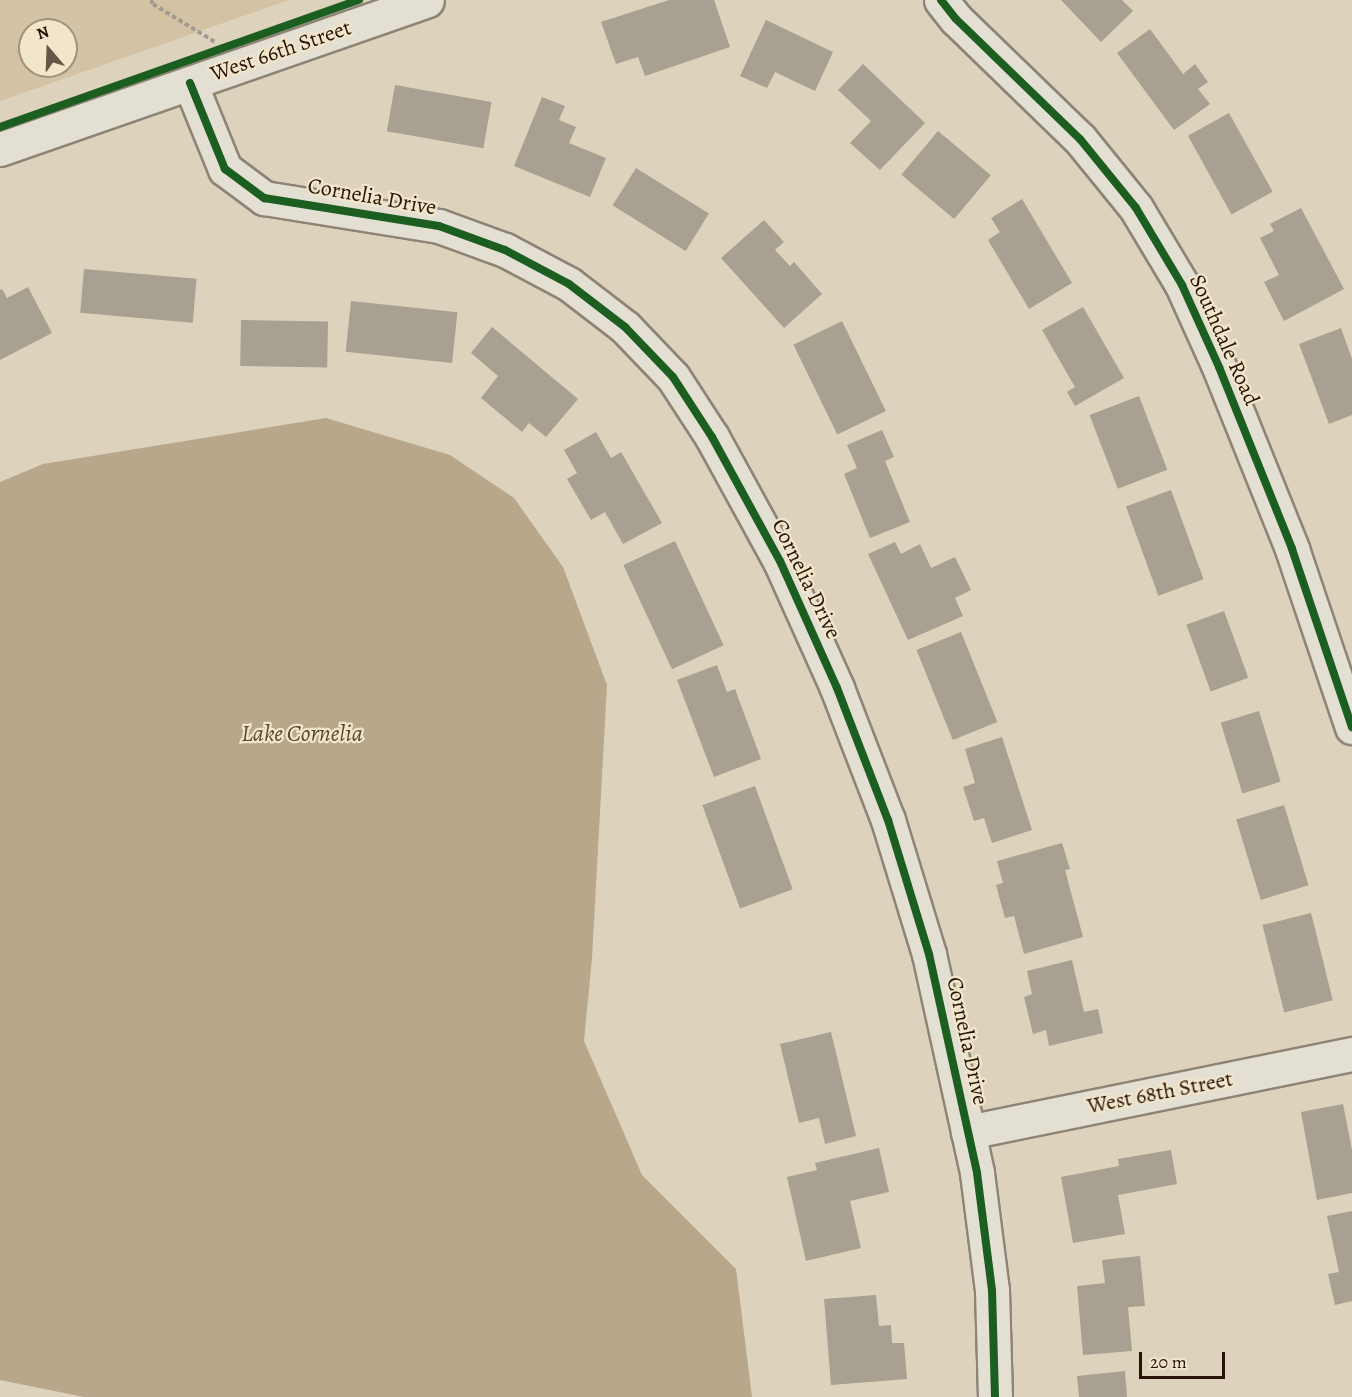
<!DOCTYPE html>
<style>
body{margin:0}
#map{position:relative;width:1352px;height:1397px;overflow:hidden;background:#ddd2bb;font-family:Alegreya,serif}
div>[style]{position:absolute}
.green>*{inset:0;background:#d3c3a4}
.water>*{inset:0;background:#b8a78a}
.building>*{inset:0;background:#a8a090;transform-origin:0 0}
.path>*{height:4px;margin-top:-2px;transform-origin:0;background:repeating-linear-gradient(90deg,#a09a90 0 4.5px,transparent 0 7.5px)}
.roads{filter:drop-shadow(2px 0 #8d8476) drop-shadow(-2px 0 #8d8476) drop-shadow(0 2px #8d8476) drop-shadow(0 -2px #8d8476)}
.minor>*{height:33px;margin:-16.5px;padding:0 16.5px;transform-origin:16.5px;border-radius:16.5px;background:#e4dfd3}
.cycleway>*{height:8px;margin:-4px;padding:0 4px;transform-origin:4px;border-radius:4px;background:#1b5e20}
span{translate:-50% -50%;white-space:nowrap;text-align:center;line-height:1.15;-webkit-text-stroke:4.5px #f2e6ca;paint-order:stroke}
.street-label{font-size:22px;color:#271407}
.water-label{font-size:24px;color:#5b4833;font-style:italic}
.north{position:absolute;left:18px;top:18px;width:60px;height:60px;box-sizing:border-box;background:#f2e6ca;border:2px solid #a1927c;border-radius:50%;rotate:341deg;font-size:16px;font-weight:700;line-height:24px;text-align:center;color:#271407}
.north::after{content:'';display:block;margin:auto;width:21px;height:27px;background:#675646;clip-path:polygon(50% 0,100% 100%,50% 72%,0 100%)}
.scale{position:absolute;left:1139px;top:1352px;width:86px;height:27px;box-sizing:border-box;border:3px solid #271407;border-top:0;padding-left:8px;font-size:18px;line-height:21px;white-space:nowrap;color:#271407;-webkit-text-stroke:4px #f2e6ca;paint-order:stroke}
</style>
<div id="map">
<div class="green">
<i style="clip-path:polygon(evenodd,0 0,289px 0,0 101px,0 0,30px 30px,66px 30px,66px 66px,30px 66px,30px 30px)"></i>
</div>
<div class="water">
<i style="clip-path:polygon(326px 418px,450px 455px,514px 498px,563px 567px,607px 685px,592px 958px,584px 1041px,642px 1175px,736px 1269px,752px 1397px,84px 1397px,0 1380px,0 482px,43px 464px)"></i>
</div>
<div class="building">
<i style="clip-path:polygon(669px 0,714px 0,730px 47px,645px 76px,638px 57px,616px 64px,601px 22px)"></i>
<i style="clip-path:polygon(1061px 0,1122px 0,1133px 11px,1101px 42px)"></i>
<i style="clip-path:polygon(766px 20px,833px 52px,815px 91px,775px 72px,767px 88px,740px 76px)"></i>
<i style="clip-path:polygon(1150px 29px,1183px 74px,1195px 64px,1208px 82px,1198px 89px,1210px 104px,1174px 130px,1117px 53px)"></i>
<i style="clip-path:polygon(863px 64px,925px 123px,880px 170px,850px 143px,871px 121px,838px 90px)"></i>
<i style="left:395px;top:85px;width:98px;height:47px;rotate:10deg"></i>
<i style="clip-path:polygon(542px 97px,565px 106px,559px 120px,576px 127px,569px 143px,606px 158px,590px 197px,514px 166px)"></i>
<i style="left:1229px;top:113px;width:90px;height:47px;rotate:61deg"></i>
<i style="left:938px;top:131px;width:69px;height:57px;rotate:40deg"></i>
<i style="left:636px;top:168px;width:86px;height:44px;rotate:32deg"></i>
<i style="clip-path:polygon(1022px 199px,1072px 283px,1029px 309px,988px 240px,1000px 232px,991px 218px)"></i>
<i style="clip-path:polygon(1301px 208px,1344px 289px,1284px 321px,1264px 282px,1279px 275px,1260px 238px,1274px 231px,1270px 224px)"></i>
<i style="clip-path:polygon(764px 220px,784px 242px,775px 250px,790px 266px,794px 262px,822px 294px,784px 328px,721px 258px)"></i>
<i style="left:84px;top:269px;width:113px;height:44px;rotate:5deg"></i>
<i style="clip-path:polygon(28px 287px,52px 333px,0 360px,0 290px,2px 289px,7px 298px)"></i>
<i style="left:351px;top:301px;width:107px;height:51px;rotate:6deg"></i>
<i style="clip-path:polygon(1083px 307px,1124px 378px,1075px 406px,1067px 392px,1075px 387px,1042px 330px)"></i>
<i style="left:241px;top:320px;width:87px;height:46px;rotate:1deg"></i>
<i style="left:842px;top:321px;width:100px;height:54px;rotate:64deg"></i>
<i style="clip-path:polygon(492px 327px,578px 399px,546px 437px,529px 423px,522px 432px,481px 398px,498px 376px,471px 353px)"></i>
<i style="clip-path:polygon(1341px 328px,1352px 359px,1352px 415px,1329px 424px,1299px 344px)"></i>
<i style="left:1139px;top:396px;width:79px;height:53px;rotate:69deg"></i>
<i style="clip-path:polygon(882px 430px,894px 457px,885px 461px,910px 522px,870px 538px,844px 474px,857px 468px,847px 445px)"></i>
<i style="clip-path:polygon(596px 432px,611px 458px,621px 452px,662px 523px,623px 544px,605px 512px,591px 520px,567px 479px,577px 473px,564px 450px)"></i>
<i style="left:1171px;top:490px;width:95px;height:48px;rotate:70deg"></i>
<i style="left:675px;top:541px;width:115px;height:57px;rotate:65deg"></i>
<i style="clip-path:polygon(895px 542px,901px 554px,920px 544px,931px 568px,955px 557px,971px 590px,955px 598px,963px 616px,908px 640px,868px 554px)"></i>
<i style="left:1224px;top:611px;width:71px;height:40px;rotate:70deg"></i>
<i style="left:961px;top:632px;width:97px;height:48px;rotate:68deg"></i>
<i style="clip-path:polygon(717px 665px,727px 692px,735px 689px,761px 759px,714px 777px,677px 680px)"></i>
<i style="left:1259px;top:711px;width:74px;height:40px;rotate:73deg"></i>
<i style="clip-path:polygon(1002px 737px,1032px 830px,992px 843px,984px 818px,974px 821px,963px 787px,975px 783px,965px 749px)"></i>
<i style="left:755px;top:786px;width:110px;height:56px;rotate:70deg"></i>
<i style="left:1284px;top:805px;width:84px;height:50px;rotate:73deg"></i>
<i style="clip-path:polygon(1062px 843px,1070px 869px,1065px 870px,1083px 937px,1024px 954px,1014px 916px,1005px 918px,996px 885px,1003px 883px,997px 861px)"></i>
<i style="left:1311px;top:913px;width:90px;height:50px;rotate:76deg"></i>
<i style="clip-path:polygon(1072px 960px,1084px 1012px,1098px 1009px,1103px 1033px,1049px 1046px,1046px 1030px,1033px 1034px,1024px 997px,1032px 994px,1027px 971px)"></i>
<i style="clip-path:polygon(831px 1032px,856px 1136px,825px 1144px,819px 1118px,799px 1123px,780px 1044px)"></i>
<i style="clip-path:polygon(1343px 1104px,1352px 1150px,1352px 1193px,1317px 1200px,1301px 1112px)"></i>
<i style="clip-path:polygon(879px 1148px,889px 1192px,850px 1201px,861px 1248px,806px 1261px,787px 1177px,817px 1170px,815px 1163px)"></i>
<i style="clip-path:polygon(1171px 1150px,1177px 1184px,1118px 1195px,1125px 1234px,1073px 1243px,1061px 1177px,1119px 1166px,1118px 1159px)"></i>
<i style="clip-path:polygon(1352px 1211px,1352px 1301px,1335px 1305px,1328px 1274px,1339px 1272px,1327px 1216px)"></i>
<i style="clip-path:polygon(1140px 1256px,1145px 1306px,1128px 1307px,1132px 1351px,1083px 1355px,1077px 1286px,1105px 1283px,1102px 1260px)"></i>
<i style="clip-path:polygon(876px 1295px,879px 1326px,891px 1325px,892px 1343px,904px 1343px,907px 1379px,831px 1385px,824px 1299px)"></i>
<i style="clip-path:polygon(1125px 1371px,1127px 1397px,1079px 1397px,1077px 1376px)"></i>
</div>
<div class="path">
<i style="left:151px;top:0;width:4px;rotate:63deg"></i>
<i style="left:153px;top:4px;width:73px;rotate:31.5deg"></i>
</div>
<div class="roads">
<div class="minor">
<i style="left:941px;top:0;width:24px;rotate:52deg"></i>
<i style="left:956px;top:19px;width:173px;rotate:44.1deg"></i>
<i style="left:1080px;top:139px;width:89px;rotate:50.9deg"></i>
<i style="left:1136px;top:208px;width:90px;rotate:59.1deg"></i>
<i style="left:1182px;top:285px;width:90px;rotate:65.7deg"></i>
<i style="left:1219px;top:367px;width:196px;rotate:68.1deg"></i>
<i style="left:1292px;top:549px;width:188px;rotate:71.4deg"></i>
<i style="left:190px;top:83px;width:93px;rotate:67.9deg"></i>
<i style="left:225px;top:169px;width:49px;rotate:36.6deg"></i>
<i style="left:264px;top:198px;width:177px;rotate:9.1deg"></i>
<i style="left:439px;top:226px;width:70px;rotate:20deg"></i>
<i style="left:505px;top:250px;width:72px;rotate:28deg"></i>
<i style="left:569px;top:284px;width:71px;rotate:37.5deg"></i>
<i style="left:625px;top:327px;width:69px;rotate:46.2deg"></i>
<i style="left:673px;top:377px;width:72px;rotate:57deg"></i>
<i style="left:712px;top:437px;width:141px;rotate:61.3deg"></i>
<i style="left:780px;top:561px;width:139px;rotate:65.8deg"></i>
<i style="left:837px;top:688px;width:142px;rotate:68.9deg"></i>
<i style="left:888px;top:820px;width:140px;rotate:73deg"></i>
<i style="left:929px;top:954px;width:224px;rotate:77.6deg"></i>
<i style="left:977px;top:1173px;width:118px;rotate:82.7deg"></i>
<i style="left:992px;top:1290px;width:107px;rotate:88.4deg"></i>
<i style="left:0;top:149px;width:452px;rotate:-19.2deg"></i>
<i style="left:968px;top:1132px;width:392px;rotate:-11.5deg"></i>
</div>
</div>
<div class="cycleway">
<i style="left:941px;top:0;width:24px;rotate:52deg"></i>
<i style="left:956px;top:19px;width:173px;rotate:44.1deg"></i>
<i style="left:1080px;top:139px;width:89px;rotate:50.9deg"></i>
<i style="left:1136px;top:208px;width:90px;rotate:59.1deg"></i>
<i style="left:1182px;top:285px;width:90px;rotate:65.7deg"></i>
<i style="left:1219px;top:367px;width:196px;rotate:68.1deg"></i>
<i style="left:1292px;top:549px;width:188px;rotate:71.4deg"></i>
<i style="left:190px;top:83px;width:93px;rotate:67.9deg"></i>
<i style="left:225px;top:169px;width:49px;rotate:36.6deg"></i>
<i style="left:264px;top:198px;width:177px;rotate:9.1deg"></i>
<i style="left:439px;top:226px;width:70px;rotate:20deg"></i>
<i style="left:505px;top:250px;width:72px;rotate:28deg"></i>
<i style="left:569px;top:284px;width:71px;rotate:37.5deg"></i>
<i style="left:625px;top:327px;width:69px;rotate:46.2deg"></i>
<i style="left:673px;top:377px;width:72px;rotate:57deg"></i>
<i style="left:712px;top:437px;width:141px;rotate:61.3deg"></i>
<i style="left:780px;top:561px;width:139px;rotate:65.8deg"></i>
<i style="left:837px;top:688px;width:142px;rotate:68.9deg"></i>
<i style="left:888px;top:820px;width:140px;rotate:73deg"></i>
<i style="left:929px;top:954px;width:224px;rotate:77.6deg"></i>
<i style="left:977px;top:1173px;width:118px;rotate:82.7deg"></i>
<i style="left:992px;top:1290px;width:107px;rotate:88.4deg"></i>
<i style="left:0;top:127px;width:381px;rotate:-19.5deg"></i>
</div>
<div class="street-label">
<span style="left:281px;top:51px;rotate:-19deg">West 66th Street</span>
<span style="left:372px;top:197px;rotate:10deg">Cornelia Drive</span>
<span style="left:1224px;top:340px;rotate:66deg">Southdale Road</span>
<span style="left:806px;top:579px;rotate:64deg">Cornelia Drive</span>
<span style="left:967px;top:1041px;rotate:78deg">Cornelia Drive</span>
<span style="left:1160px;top:1093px;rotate:-11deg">West 68th Street</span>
</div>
<div class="water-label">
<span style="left:302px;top:734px">Lake Cornelia</span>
</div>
<div class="north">N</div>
<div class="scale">20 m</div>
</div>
